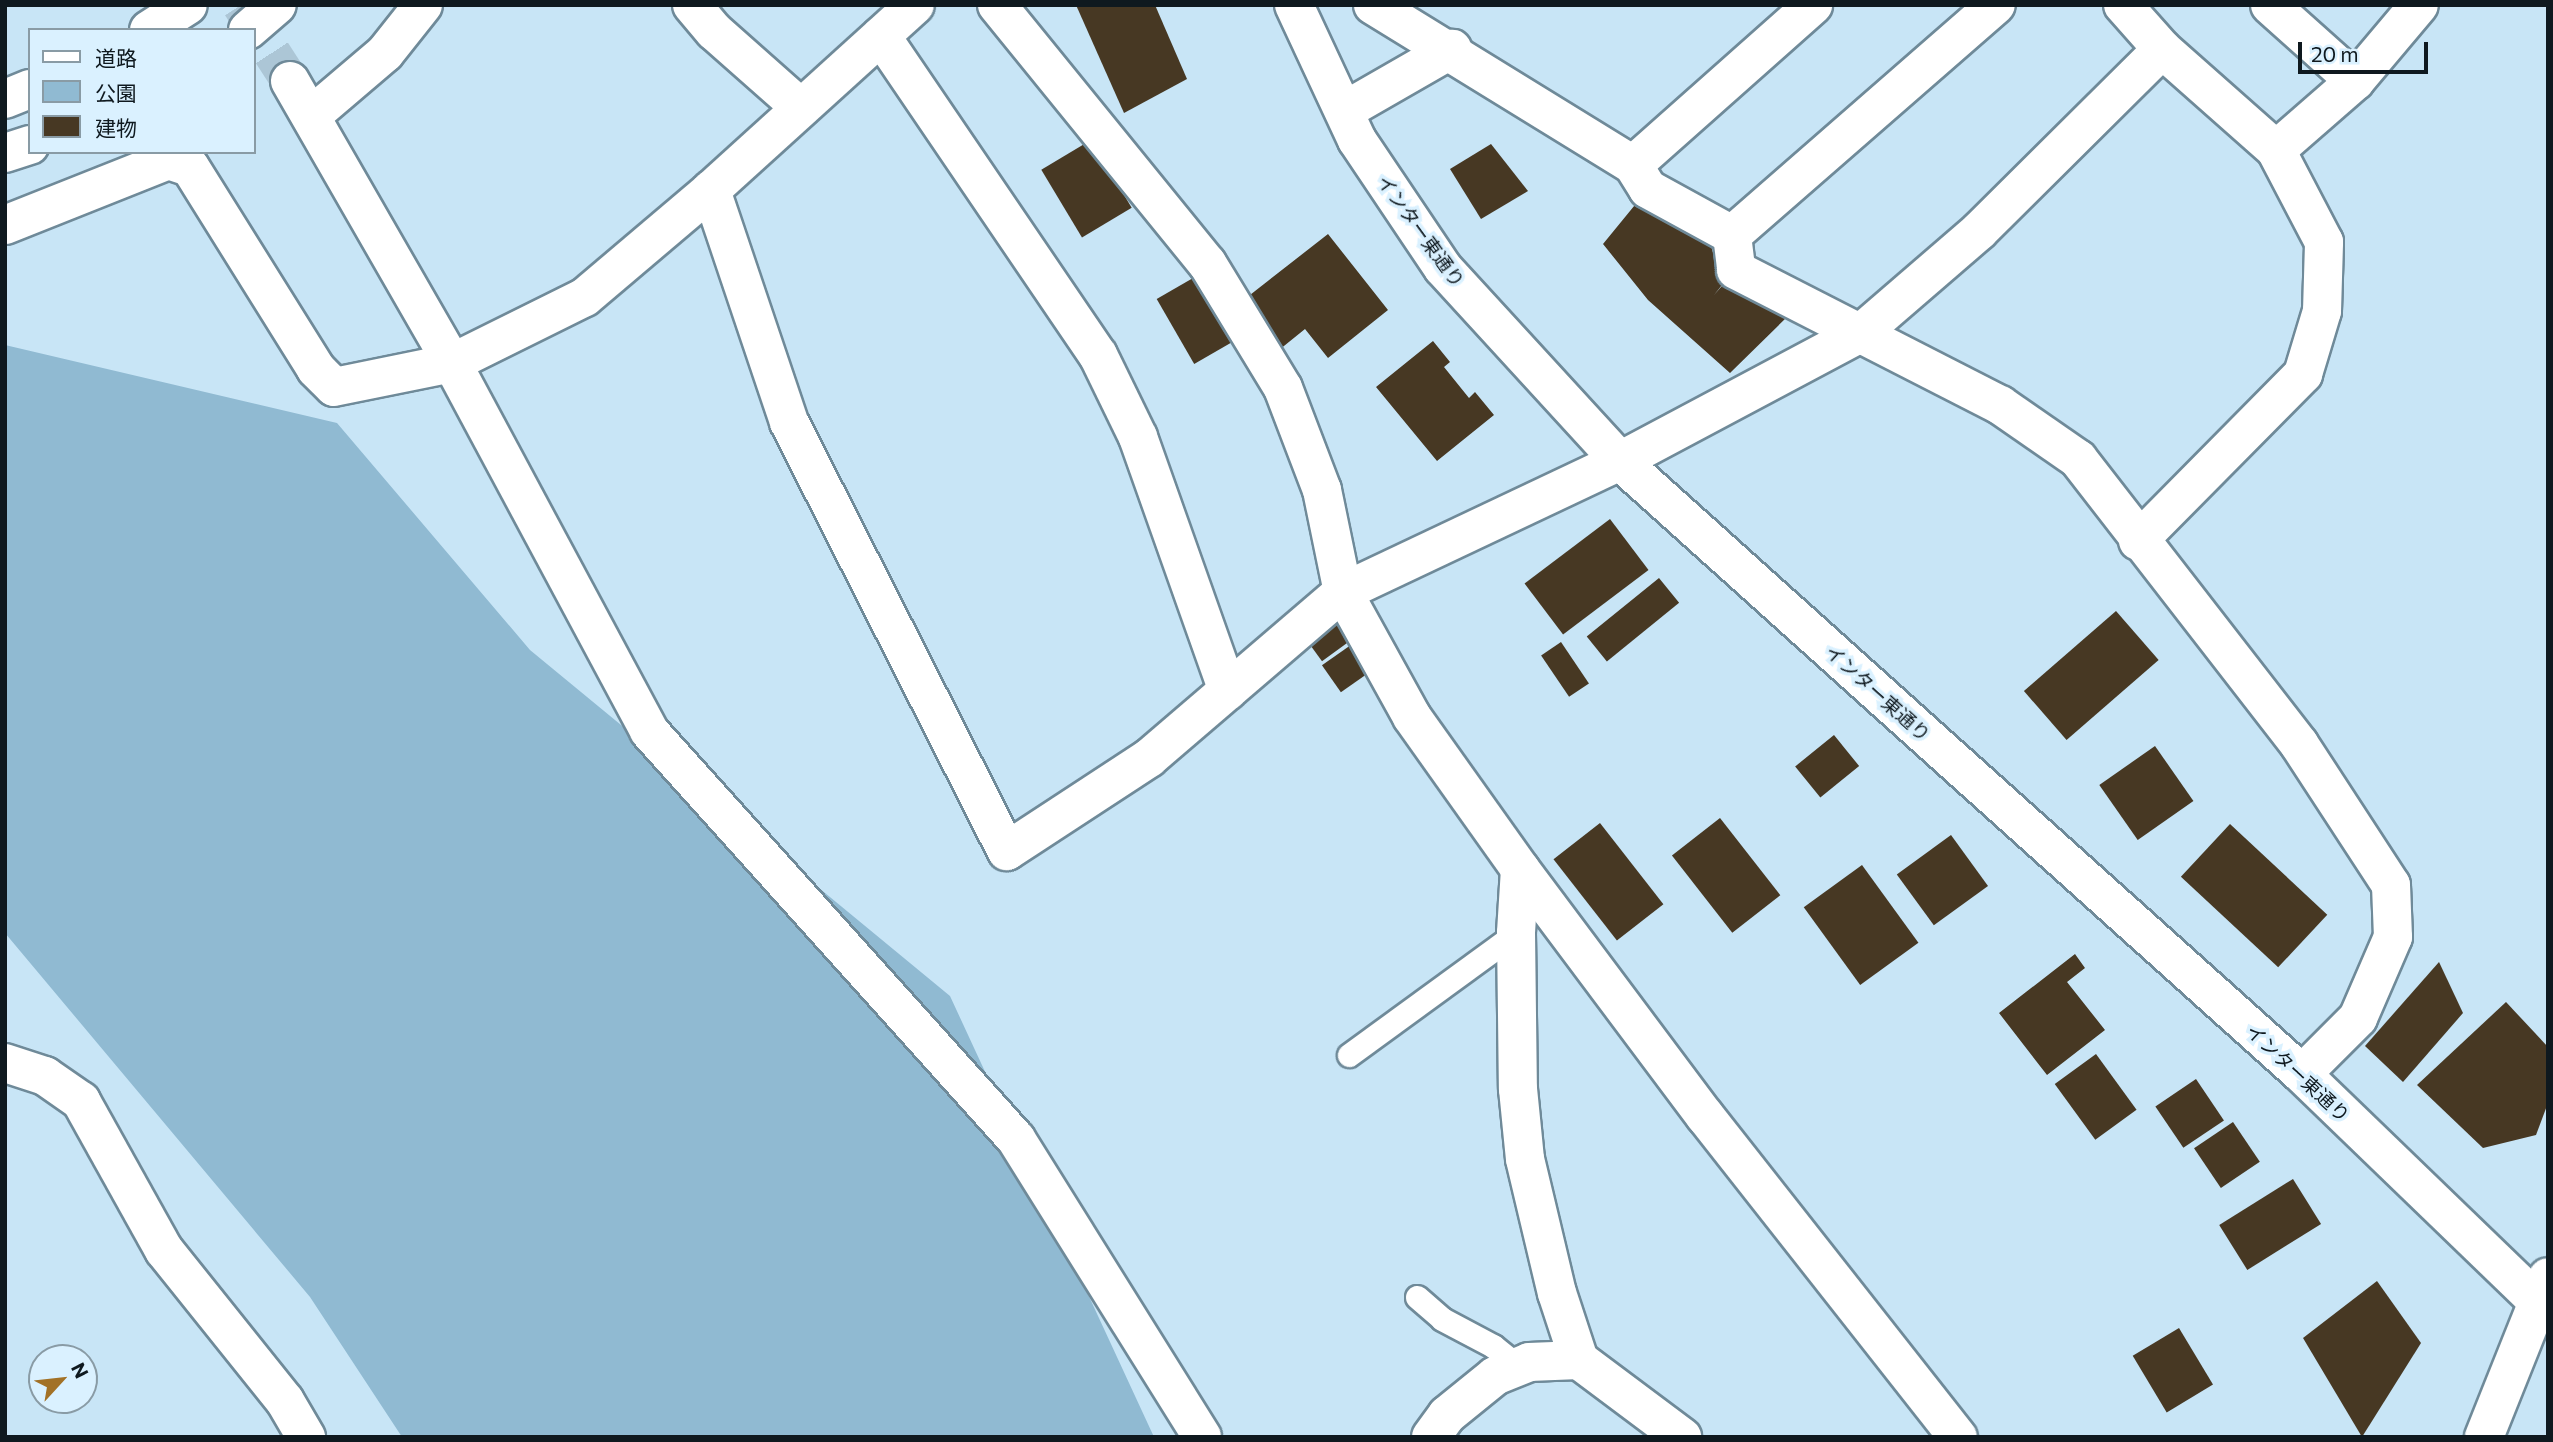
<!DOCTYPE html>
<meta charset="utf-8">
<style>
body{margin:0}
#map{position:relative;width:2553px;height:1442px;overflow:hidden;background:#c8e5f6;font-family:Commissioner,"Noto Sans JP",sans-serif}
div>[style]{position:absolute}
.green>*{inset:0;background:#90bad2}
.building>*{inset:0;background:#473823;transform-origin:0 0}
.minor-tunnel>*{height:38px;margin-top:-19px;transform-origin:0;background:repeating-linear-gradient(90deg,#acc6d6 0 38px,transparent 0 57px)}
.roads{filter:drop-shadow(2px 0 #6f8a99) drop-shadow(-2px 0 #6f8a99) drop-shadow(0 2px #6f8a99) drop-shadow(0 -2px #6f8a99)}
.service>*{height:23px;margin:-11.5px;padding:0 11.5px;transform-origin:11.5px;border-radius:11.5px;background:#fff}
.minor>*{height:38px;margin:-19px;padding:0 19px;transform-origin:19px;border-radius:19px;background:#fff}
.tertiary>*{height:38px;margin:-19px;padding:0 19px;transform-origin:19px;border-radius:19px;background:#fff}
.primary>*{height:38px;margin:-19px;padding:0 19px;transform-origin:19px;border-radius:19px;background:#fff}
.motorway>*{height:38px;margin:-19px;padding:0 19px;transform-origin:19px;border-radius:19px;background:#fff}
span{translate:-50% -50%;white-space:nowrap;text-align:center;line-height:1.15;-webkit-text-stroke:7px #daf1ff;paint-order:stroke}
.street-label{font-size:19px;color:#0f191f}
.frame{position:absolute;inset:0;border:7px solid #0f191f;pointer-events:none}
.legend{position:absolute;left:28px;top:28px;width:228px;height:126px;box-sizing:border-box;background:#daf1ff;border:2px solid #899ba5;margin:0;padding:9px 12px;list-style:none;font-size:21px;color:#0f191f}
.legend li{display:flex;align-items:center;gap:14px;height:35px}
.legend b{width:35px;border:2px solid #899ba5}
.north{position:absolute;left:28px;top:1344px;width:70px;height:70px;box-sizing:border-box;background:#daf1ff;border:2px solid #899ba5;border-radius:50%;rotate:63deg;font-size:19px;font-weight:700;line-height:28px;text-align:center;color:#0f191f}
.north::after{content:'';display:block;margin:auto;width:24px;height:32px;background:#a27126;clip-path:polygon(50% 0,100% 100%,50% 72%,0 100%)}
.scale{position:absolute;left:2298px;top:42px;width:130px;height:32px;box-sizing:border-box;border:4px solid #0f191f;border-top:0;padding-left:9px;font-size:21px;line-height:24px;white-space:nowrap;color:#0f191f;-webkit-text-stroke:5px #daf1ff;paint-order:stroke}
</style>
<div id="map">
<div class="green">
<i style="clip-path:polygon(5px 345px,337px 423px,530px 650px,950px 996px,1154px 1437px,402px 1437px,310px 1297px,5px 933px)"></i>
</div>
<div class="building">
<i style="clip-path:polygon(1076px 5px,1155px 5px,1187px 79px,1124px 113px)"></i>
<i style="left:1091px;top:140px;width:79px;height:58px;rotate:59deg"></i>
<i style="clip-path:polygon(1491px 144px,1528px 191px,1481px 219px,1450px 169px)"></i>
<i style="clip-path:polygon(1648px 189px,1705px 224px,1722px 285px,1714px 295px,1736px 270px,1786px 318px,1730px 373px,1648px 300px,1603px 244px)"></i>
<i style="clip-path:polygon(1328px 234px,1388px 310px,1328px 358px,1305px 329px,1279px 350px,1241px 302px)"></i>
<i style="left:1200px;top:274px;width:75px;height:50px;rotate:60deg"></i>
<i style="clip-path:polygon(1433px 341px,1450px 362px,1444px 367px,1469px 398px,1475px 392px,1494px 415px,1437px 461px,1376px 387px)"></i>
<i style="left:1610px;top:519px;width:64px;height:107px;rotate:53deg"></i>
<i style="left:1659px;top:578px;width:32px;height:93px;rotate:51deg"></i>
<i style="left:1336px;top:609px;width:34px;height:42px;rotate:54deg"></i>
<i style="left:2116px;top:611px;width:65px;height:122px;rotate:49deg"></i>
<i style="left:1358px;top:640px;width:33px;height:44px;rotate:55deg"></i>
<i style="left:1561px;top:642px;width:50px;height:24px;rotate:56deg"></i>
<i style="left:1834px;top:735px;width:40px;height:50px;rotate:51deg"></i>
<i style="left:2155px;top:746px;width:67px;height:68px;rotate:55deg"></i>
<i style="left:1720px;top:818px;width:98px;height:61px;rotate:52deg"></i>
<i style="left:1600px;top:823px;width:103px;height:59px;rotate:52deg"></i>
<i style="left:2230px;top:824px;width:133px;height:72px;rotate:43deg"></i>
<i style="left:1951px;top:835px;width:63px;height:67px;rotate:54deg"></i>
<i style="left:1862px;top:865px;width:96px;height:72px;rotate:54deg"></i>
<i style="clip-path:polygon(2075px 954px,2085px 968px,2067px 982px,2105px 1030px,2047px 1075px,1999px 1013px)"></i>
<i style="clip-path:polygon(2439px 962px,2463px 1013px,2403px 1082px,2365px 1046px)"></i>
<i style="clip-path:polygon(2506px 1002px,2548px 1047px,2548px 1103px,2536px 1135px,2483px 1148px,2417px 1085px)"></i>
<i style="left:2096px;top:1054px;width:69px;height:51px;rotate:54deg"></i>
<i style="left:2196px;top:1079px;width:50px;height:49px;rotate:56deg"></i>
<i style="left:2233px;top:1122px;width:48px;height:47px;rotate:56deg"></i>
<i style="left:2293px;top:1179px;width:53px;height:87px;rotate:58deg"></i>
<i style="clip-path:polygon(2377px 1281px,2421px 1343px,2362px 1437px,2303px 1338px)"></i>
<i style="left:2179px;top:1328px;width:66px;height:54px;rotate:59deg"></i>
</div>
<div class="minor-tunnel">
<i style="left:241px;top:5px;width:90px;rotate:57.2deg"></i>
</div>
<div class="roads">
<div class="service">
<i style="left:1349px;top:1055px;width:207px;rotate:-36.1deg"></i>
<i style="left:1417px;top:1297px;width:33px;rotate:41deg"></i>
<i style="left:1442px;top:1319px;width:58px;rotate:27.9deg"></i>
<i style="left:1493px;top:1346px;width:33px;rotate:39deg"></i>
</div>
<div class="minor">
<i style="left:692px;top:5px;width:34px;rotate:50deg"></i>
<i style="left:714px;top:31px;width:116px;rotate:41.5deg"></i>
<i style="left:997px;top:5px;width:333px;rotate:50.9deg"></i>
<i style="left:1207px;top:263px;width:146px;rotate:58.7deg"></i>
<i style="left:1283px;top:388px;width:109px;rotate:69.1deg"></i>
<i style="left:1322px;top:490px;width:104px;rotate:78.4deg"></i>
<i style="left:1343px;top:592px;width:143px;rotate:61.1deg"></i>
<i style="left:1412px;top:717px;width:186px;rotate:54.6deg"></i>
<i style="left:1520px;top:869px;width:309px;rotate:53.2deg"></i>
<i style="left:1705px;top:1116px;width:409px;rotate:51.8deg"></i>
<i style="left:1373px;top:5px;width:305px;rotate:31.6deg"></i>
<i style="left:1633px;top:165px;width:28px;rotate:58deg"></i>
<i style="left:1648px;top:189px;width:96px;rotate:28.7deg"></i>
<i style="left:1732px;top:235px;width:35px;rotate:83deg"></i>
<i style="left:1736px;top:270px;width:297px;rotate:27.1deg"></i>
<i style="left:2000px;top:405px;width:95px;rotate:34.7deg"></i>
<i style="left:2078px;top:459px;width:361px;rotate:52.2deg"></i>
<i style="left:2299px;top:744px;width:168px;rotate:56.9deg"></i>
<i style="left:2391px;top:885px;width:52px;rotate:87.8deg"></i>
<i style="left:2393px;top:937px;width:88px;rotate:113.4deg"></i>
<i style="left:2358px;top:1018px;width:79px;rotate:135deg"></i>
<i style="left:2123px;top:5px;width:59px;rotate:48.4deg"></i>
<i style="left:2162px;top:49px;width:152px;rotate:41.5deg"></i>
<i style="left:2276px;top:150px;width:105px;rotate:-41.1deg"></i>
<i style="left:2355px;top:81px;width:99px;rotate:-49.9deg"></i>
<i style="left:2270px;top:5px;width:114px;rotate:41.8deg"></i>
<i style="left:881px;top:36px;width:386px;rotate:55.8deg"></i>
<i style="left:1098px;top:355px;width:91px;rotate:64deg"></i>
<i style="left:1138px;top:437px;width:269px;rotate:70.5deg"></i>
<i style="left:290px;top:81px;width:325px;rotate:60.1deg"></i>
<i style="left:452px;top:363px;width:417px;rotate:61.8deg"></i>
<i style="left:649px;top:731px;width:549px;rotate:48.03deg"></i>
<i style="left:1016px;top:1139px;width:351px;rotate:58deg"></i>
<i style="left:1344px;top:111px;width:125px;rotate:-29.9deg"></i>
<i style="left:311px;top:116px;width:97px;rotate:-40.4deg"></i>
<i style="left:385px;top:53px;width:61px;rotate:-51.6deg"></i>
<i style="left:1633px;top:165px;width:241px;rotate:-41.6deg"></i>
<i style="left:711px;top:190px;width:245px;rotate:71.4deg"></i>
<i style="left:789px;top:422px;width:481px;rotate:63.1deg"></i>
<i style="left:1007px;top:851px;width:170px;rotate:-33.2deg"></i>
<i style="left:1149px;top:758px;width:255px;rotate:-40.6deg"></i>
<i style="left:1343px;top:592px;width:306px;rotate:-25.3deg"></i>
<i style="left:1620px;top:461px;width:273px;rotate:-28deg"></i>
<i style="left:1861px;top:333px;width:156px;rotate:-40.8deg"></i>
<i style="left:1979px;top:231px;width:258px;rotate:-44.8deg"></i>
<i style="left:5px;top:225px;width:175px;rotate:-21.7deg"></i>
<i style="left:168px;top:160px;width:23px;rotate:18deg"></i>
<i style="left:190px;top:167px;width:238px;rotate:58deg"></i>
<i style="left:316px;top:369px;width:25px;rotate:45deg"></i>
<i style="left:334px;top:387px;width:120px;rotate:-11.5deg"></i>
<i style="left:452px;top:363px;width:148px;rotate:-26.4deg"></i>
<i style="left:585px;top:297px;width:165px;rotate:-40.3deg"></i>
<i style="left:711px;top:190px;width:275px;rotate:-42.2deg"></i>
<i style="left:1732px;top:235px;width:350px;rotate:-41.1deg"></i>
<i style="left:2138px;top:541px;width:235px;rotate:-45.3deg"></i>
<i style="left:2303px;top:374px;width:66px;rotate:-73.2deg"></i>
<i style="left:2322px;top:311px;width:69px;rotate:-88.3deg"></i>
<i style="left:2324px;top:242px;width:104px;rotate:-117.6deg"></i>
<i style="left:1520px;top:869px;width:64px;rotate:93.6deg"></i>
<i style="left:1516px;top:933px;width:156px;rotate:89.3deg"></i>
<i style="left:1518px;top:1089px;width:70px;rotate:84.3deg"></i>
<i style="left:1525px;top:1159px;width:138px;rotate:76.6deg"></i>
<i style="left:1557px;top:1293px;width:71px;rotate:71.8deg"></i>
<i style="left:1579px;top:1360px;width:129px;rotate:36.8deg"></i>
<i style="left:5px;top:1063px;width:42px;rotate:18deg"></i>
<i style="left:45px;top:1076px;width:44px;rotate:34.8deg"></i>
<i style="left:81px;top:1101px;width:171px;rotate:60.9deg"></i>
<i style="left:164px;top:1250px;width:193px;rotate:51.3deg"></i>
<i style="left:285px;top:1401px;width:42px;rotate:59.7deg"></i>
<i style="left:1431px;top:1437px;width:27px;rotate:-54deg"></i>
<i style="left:1447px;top:1415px;width:62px;rotate:-39.1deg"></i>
<i style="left:1495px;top:1376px;width:37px;rotate:-22deg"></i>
<i style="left:1529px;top:1362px;width:50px;rotate:-2.3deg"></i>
</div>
<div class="tertiary">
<i style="left:1294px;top:5px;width:149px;rotate:65deg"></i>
<i style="left:1357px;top:140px;width:154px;rotate:56.1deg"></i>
<i style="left:1443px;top:268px;width:262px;rotate:47.5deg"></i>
<i style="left:1620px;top:461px;width:917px;rotate:41.95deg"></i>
<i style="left:2302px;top:1074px;width:327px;rotate:44deg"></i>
</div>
<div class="primary">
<i style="left:2484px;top:1437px;width:172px;rotate:-68.2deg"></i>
</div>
<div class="motorway">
<i style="left:149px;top:30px;width:46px;rotate:-32.7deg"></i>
<i style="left:248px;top:30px;width:38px;rotate:-41deg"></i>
<i style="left:5px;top:99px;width:27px;rotate:-22deg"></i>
<i style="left:5px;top:153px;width:26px;rotate:-18deg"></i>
</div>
</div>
<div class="street-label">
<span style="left:1421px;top:231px;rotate:54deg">インター東通り</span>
<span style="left:1878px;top:693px;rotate:42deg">インター東通り</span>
<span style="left:2298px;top:1073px;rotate:43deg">インター東通り</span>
</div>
<div class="frame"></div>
<ul class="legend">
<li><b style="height:9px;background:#fff"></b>道路</li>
<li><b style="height:19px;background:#90bad2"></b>公園</li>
<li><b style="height:19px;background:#473823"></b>建物</li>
</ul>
<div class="north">N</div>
<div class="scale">20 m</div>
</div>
